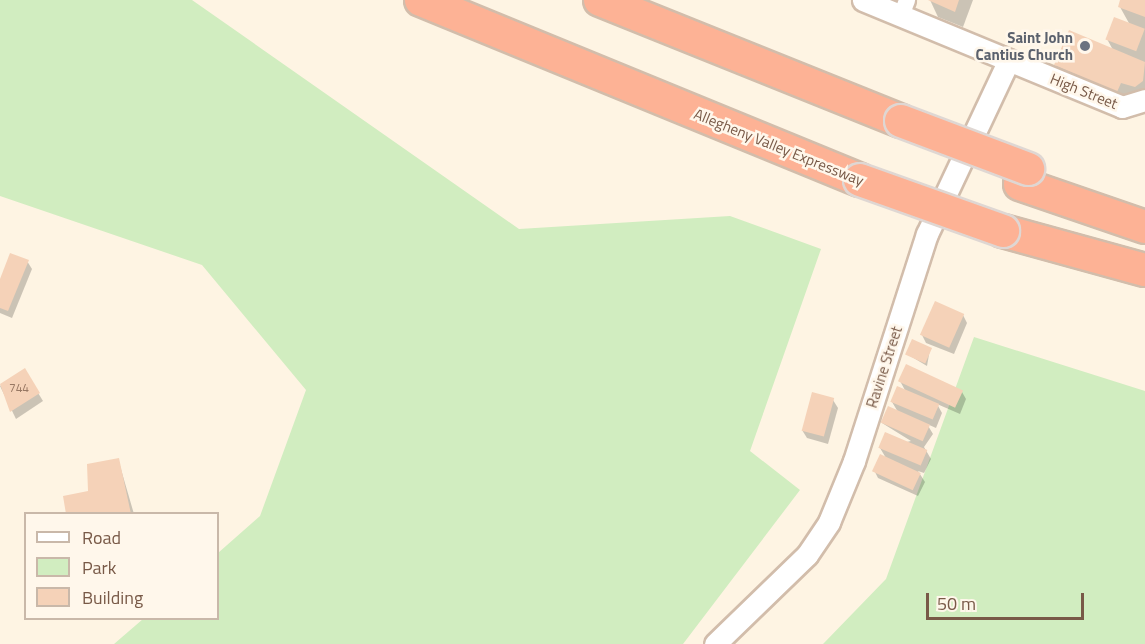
<!DOCTYPE html>
<style>
body{margin:0}
#map{position:relative;width:1145px;height:644px;overflow:hidden;background:#fef4e3;font-family:"Titillium Web",sans-serif}
div>[style]{position:absolute}
.green>*{inset:0;background:#d1edc0}
.shadow>*{inset:0;background:#0003}
.building>*{inset:0;background:#f5d2b8;transform-origin:0 0}
.roads{filter:drop-shadow(2px 0 #d2bdab) drop-shadow(-2px 0 #d2bdab) drop-shadow(0 2px #d2bdab) drop-shadow(0 -2px #d2bdab)}
.minor>*{height:16px;margin:-8px;padding:0 8px;transform-origin:8px;border-radius:8px;background:#fff}
.tertiary>*{height:21px;margin:-10.5px;padding:0 10.5px;transform-origin:10.5px;border-radius:10.5px;background:#fff}
.motorway>*{height:32px;margin:-16px;padding:0 16px;transform-origin:16px;border-radius:16px;background:#fdb295}
.bridges{filter:drop-shadow(2px 0 #dfd7d3) drop-shadow(-2px 0 #dfd7d3) drop-shadow(0 2px #dfd7d3) drop-shadow(0 -2px #dfd7d3)}
.motorway-bridge>*{height:32px;margin:-16px;padding:0 16px;transform-origin:16px;border-radius:16px;background:#fdb295}
.dots>*{width:16px;height:16px;translate:-50% -50%;box-sizing:border-box;border:3px solid #fff7eb;border-radius:50%}
span{translate:-50% -50%;white-space:nowrap;text-align:center;line-height:1.15;-webkit-text-stroke:5px #fff7eb;paint-order:stroke}
.number-label{font-size:12px;color:#977763}
.number-label span{-webkit-text-stroke-width:0}
.worship-label{font-size:15px;color:#5b616d;font-weight:700}
.right{translate:-100% -50%;text-align:right}
.street-label{font-size:15px;color:#785947}
.legend{position:absolute;left:24px;top:512px;width:195px;height:108px;box-sizing:border-box;background:#fff7eb;border:2px solid #c9b8a9;margin:0;padding:8px 10px;list-style:none;font-size:18px;color:#785947}
.legend li{display:flex;align-items:center;gap:12px;height:30px}
.legend b{width:30px;border:2px solid #c9b8a9}
.scale{position:absolute;left:926px;top:593px;width:158px;height:27px;box-sizing:border-box;border:3px solid #785947;border-top:0;padding-left:8px;font-size:18px;line-height:21px;white-space:nowrap;color:#785947;-webkit-text-stroke:4px #fff7eb;paint-order:stroke}
</style>
<div id="map">
<div class="green">
<i style="clip-path:polygon(0 0,192px 0,519px 229px,730px 216px,821px 249px,750px 451px,800px 490px,683px 644px,114px 644px,143px 619px,218px 618px,218px 553px,260px 516px,306px 390px,202px 265px,0 196px)"></i>
<i style="clip-path:polygon(974px 337px,1145px 391px,1145px 644px,823px 644px,886px 579px)"></i>
</div>
<div class="shadow">
<i style="clip-path:polygon(930px 0,973px 0,963px 27px,938px 17px)"></i>
<i style="clip-path:polygon(1122px 0,1145px 0,1145px 100px,1126px 107px,1065px 81px,1056px 65px,1113px 50px,1107px 39px,1130px 25px,1120px 7px)"></i>
<i style="clip-path:polygon(27px 261px,32px 269px,12px 318px,0 313px,0 284px)"></i>
<i style="clip-path:polygon(963px 315px,967px 323px,954px 354px,926px 343px,922px 335px)"></i>
<i style="clip-path:polygon(930px 349px,927px 366px,907px 354px)"></i>
<i style="clip-path:polygon(24px 370px,43px 401px,16px 419px,0 386px)"></i>
<i style="clip-path:polygon(900px 381px,962px 392px,966px 399px,960px 414px,937px 404px,942px 413px,936px 428px,927px 424px,933px 434px,924px 447px,931px 459px,924px 473px,918px 471px,925px 482px,918px 496px,878px 478px,874px 470px,886px 458px,880px 448px,911px 441px,882px 423px,898px 412px,892px 402px,906px 392px)"></i>
<i style="clip-path:polygon(833px 400px,838px 408px,828px 444px,807px 438px,802px 430px)"></i>
<i style="clip-path:polygon(118px 459px,134px 514px,67px 514px,89px 492px)"></i>
</div>
<div class="building">
<i style="clip-path:polygon(928px 0,959px 0,955px 12px)"></i>
<i style="clip-path:polygon(1120px 0,1145px 0,1145px 17px,1118px 7px)"></i>
<i style="left:1114px;top:17px;width:33px;height:24px;rotate:21deg"></i>
<i style="clip-path:polygon(1069px 30px,1145px 62px,1143px 81px,1135px 87px,1121px 83px,1117px 92px,1054px 65px)"></i>
<i style="clip-path:polygon(10px 253px,29px 260px,8px 311px,0 308px,0 279px)"></i>
<i style="left:935px;top:301px;width:32px;height:37px;rotate:24deg"></i>
<i style="left:912px;top:339px;width:22px;height:17px;rotate:24deg"></i>
<i style="left:906px;top:364px;width:63px;height:19px;rotate:25deg"></i>
<i style="clip-path:polygon(25px 368px,40px 393px,10px 412px,0 384px)"></i>
<i style="left:897px;top:386px;width:46px;height:17px;rotate:23deg"></i>
<i style="left:812px;top:392px;width:23px;height:40px;rotate:15deg"></i>
<i style="left:888px;top:406px;width:46px;height:18px;rotate:24deg"></i>
<i style="left:885px;top:432px;width:46px;height:17px;rotate:23deg"></i>
<i style="left:880px;top:454px;width:45px;height:19px;rotate:25deg"></i>
<i style="clip-path:polygon(119px 458px,131px 514px,66px 514px,63px 496px,88px 491px,87px 464px)"></i>
</div>
<div class="roads">
<div class="minor">
<i style="left:901px;top:16px;width:17px;rotate:-69deg"></i>
</div>
<div class="tertiary">
<i style="left:863px;top:0;width:280px;rotate:22.4deg"></i>
<i style="left:1122px;top:107px;width:24px;rotate:-17deg"></i>
<i style="left:715px;top:644px;width:128px;rotate:-44.1deg"></i>
<i style="left:807px;top:555px;width:40px;rotate:-56deg"></i>
<i style="left:829px;top:522px;width:66px;rotate:-67.7deg"></i>
<i style="left:854px;top:461px;width:238px;rotate:-72.2deg"></i>
<i style="left:927px;top:234px;width:192px;rotate:-64.8deg"></i>
</div>
<div class="motorway">
<i style="left:421px;top:0;width:474px;rotate:22.3deg"></i>
<i style="left:600px;top:0;width:324px;rotate:21.9deg"></i>
<i style="left:1020px;top:184px;width:132px;rotate:19deg"></i>
<i style="left:1003px;top:231px;width:147px;rotate:15.4deg"></i>
</div>
</div>
<div class="bridges">
<div class="motorway-bridge">
<i style="left:901px;top:121px;width:136px;rotate:20.7deg"></i>
<i style="left:860px;top:180px;width:152px;rotate:19.6deg"></i>
</div>
</div>
<div class="dots">
<i style="left:1085px;top:46px;background:#6b7280"></i>
</div>
<div class="number-label">
<span style="left:19px;top:388px">744</span>
</div>
<div class="worship-label">
<span class="right" style="left:1073px;top:46px">Saint John<br>Cantius Church</span>
</div>
<div class="street-label">
<span style="left:1084px;top:91px;rotate:22deg">High Street</span>
<span style="left:779px;top:147px;rotate:22deg">Allegheny Valley Expressway</span>
<span style="left:884px;top:367px;rotate:-72deg">Ravine Street</span>
</div>
<ul class="legend">
<li><b style="height:8px;background:#fff"></b>Road</li>
<li><b style="height:16px;background:#d1edc0"></b>Park</li>
<li><b style="height:16px;background:#f5d2b8"></b>Building</li>
</ul>
<div class="scale">50 m</div>
</div>
